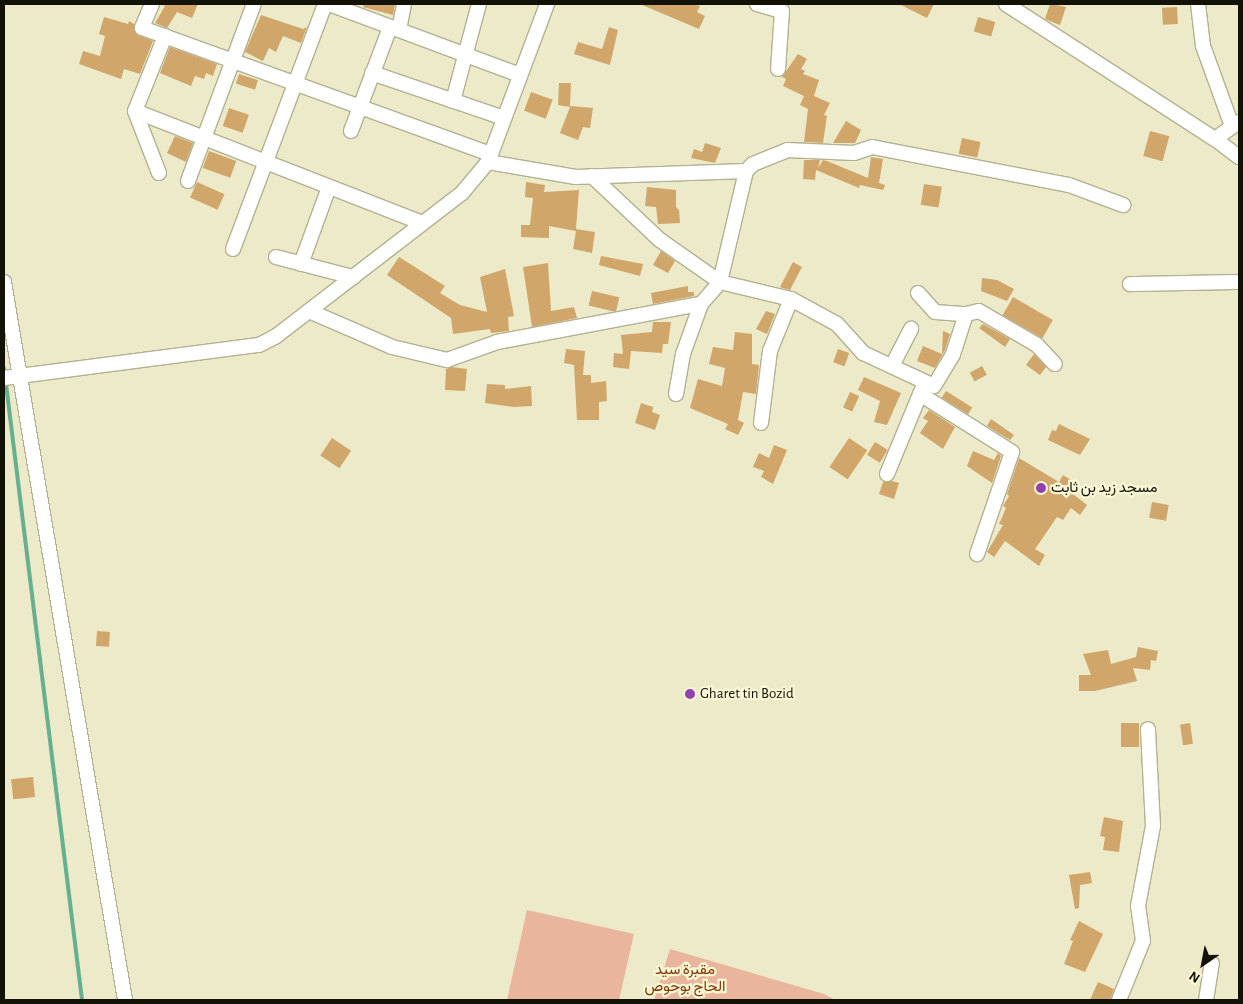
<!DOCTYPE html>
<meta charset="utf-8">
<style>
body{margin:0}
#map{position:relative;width:1243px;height:1004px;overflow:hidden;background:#eceac8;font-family:"Alegreya Sans",Vazirmatn,sans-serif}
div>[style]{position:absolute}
.green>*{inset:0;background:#e9b59d}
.stream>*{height:4px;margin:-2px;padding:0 2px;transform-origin:2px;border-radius:2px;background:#65b18f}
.building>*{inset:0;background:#d0a66a;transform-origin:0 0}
.roads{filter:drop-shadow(1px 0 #b2b191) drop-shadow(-1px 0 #b2b191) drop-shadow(0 1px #b2b191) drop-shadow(0 -1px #b2b191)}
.minor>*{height:14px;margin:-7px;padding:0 7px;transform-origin:7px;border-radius:7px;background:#fff}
.dots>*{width:14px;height:14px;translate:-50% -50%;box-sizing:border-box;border:2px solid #f9f7d5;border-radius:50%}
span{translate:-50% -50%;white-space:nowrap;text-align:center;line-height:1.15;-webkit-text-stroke:4.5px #f9f7d5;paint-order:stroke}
.poi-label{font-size:15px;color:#131207}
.left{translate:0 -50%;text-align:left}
.park-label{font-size:15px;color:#833400}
.frame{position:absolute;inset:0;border:5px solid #131207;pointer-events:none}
.north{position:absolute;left:1178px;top:939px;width:50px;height:50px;-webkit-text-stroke:4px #f9f7d5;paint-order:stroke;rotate:213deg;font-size:14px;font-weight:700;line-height:20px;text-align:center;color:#131207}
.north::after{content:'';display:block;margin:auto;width:18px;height:22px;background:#131207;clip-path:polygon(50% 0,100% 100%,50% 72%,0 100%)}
</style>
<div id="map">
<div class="green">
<i style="clip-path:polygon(527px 910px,634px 934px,619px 1000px,507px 1000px)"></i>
<i style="clip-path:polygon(670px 949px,824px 994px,835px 1000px,654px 1000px)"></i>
</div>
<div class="stream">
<i style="left:4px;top:368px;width:637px;rotate:82.96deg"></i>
</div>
<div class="building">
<i style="clip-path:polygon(161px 4px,198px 4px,192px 18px,177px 12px,167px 28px,155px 23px,165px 6px)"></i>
<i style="clip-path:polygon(364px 4px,395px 4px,393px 15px,363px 7px)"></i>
<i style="clip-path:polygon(640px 4px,693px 4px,700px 6px,697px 12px,705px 16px,699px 29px)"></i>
<i style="clip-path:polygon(899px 4px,934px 4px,927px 18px)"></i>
<i style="clip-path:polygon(1050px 4px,1066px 7px,1060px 25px,1045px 19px)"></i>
<i style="left:1177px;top:7px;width:17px;height:15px;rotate:87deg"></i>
<i style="clip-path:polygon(261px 15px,303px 29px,307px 27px,301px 43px,283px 36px,276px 52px,269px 48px,263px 61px,245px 52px)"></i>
<i style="clip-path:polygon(104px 17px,128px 24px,129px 21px,134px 24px,136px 34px,153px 41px,140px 74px,124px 69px,121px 79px,79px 64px,83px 51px,100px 56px,105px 36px,99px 34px)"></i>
<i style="left:978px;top:17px;width:18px;height:15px;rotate:16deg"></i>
<i style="clip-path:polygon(609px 27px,618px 30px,610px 65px,574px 54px,578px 42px,602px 49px)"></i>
<i style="clip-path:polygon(170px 47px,217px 64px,213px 76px,206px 73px,204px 79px,195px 76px,191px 86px,160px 73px)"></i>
<i style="clip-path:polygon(798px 54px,807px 59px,801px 69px,805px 71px,803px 74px,819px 80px,814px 96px,830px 103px,824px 115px,827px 116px,823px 143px,804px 142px,808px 109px,800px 105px,804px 96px,783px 86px,786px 79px,782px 77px)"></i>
<i style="left:239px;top:74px;width:20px;height:10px;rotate:18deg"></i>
<i style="clip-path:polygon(559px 83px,571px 83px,570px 106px,593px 108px,590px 128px,583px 127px,578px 140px,560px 133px,570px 107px,558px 105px)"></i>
<i style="left:531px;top:92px;width:23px;height:20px;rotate:20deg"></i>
<i style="left:229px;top:108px;width:21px;height:19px;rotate:19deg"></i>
<i style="clip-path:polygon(846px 121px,861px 130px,855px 143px,833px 143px)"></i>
<i style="left:1150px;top:131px;width:20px;height:26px;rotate:15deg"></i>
<i style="clip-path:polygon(175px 136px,193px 143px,186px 162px,167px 153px)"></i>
<i style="left:962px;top:138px;width:19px;height:16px;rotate:12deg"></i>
<i style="clip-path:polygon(705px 143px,721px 148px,715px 163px,691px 158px,694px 149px,702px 152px)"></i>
<i style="left:209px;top:151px;width:29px;height:18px;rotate:20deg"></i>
<i style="clip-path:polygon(871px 157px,883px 159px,879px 183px,885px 185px,883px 190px,860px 185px,859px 188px,816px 170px,815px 180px,803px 179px,804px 160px,820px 160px,818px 168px,823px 160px,827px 161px,868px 178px)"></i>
<i style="left:197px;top:182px;width:30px;height:17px;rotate:24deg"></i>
<i style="clip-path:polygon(526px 182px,545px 185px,544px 192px,579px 190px,576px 229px,595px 232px,592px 253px,573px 249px,576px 231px,549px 226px,549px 238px,521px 237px,521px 225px,530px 225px,533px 198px,525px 197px)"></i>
<i style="left:924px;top:184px;width:18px;height:21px;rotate:9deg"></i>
<i style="clip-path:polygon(647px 187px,676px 190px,676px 207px,679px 210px,680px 223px,658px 224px,656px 207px,645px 206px)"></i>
<i style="clip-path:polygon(661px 251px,675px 261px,668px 273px,653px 265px)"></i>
<i style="clip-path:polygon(601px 256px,643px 264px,640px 276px,599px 265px)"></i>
<i style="clip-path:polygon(399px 257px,445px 286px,440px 293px,460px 305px,487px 312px,480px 277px,505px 269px,514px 316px,508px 317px,509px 331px,491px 333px,490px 329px,453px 334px,451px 318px,387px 275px)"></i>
<i style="clip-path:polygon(793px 262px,802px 267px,790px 290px,783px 288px,780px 287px)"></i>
<i style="clip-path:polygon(548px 263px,551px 311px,574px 307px,577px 318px,532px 327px,523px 267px)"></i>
<i style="clip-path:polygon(982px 278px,997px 280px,1014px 289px,1007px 301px,981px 291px)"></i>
<i style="clip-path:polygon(688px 286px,688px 292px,694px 292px,694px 296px,653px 304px,651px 293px)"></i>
<i style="left:592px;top:291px;width:28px;height:15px;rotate:13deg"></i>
<i style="left:1013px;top:297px;width:46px;height:21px;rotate:30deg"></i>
<i style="clip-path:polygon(766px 311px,775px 314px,767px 334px,756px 329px)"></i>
<i style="clip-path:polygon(653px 322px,671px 322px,668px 344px,663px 344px,662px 353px,631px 351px,629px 369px,613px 367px,614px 353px,623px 354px,621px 335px,652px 332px)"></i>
<i style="clip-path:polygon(983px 324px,1010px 339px,1005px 347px,979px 328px)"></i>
<i style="clip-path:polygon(943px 331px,950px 334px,945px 350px,935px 368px,917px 361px,923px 346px,942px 354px)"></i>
<i style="clip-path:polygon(735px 332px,752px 334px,752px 364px,759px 365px,756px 394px,743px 392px,738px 420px,744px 423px,738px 435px,725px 429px,728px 424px,690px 408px,698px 379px,722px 386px,725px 368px,709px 364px,713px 347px,733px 350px)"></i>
<i style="clip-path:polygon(566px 349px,585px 351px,583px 375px,591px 375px,591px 383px,606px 381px,607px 401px,599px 402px,599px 420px,577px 420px,574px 365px,564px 363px)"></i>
<i style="left:838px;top:349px;width:12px;height:14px;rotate:20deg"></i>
<i style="clip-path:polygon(1034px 354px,1046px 367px,1040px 375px,1026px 365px)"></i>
<i style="left:982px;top:366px;width:10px;height:14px;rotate:61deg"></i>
<i style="clip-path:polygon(452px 367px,467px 369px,465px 391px,445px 390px,446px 369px)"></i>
<i style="clip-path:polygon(864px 377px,901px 393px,887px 425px,874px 422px,880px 401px,858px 390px)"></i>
<i style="clip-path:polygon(487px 384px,505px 385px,505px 389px,531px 386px,532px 406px,514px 407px,485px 403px)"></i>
<i style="left:946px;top:391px;width:31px;height:8px;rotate:32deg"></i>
<i style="left:850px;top:392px;width:10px;height:17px;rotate:24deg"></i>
<i style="clip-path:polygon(641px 403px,653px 407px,652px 412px,660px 415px,655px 430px,635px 423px)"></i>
<i style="clip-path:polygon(929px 410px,955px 427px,943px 449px,920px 433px,928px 421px,923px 418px)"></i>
<i style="clip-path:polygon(991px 419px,1014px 435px,1010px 440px,987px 426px)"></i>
<i style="clip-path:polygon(1059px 424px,1090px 439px,1080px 455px,1048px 440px,1052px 430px,1056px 431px)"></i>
<i style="left:332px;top:438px;width:23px;height:21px;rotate:34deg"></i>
<i style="left:849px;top:438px;width:22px;height:35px;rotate:34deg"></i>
<i style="left:875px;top:442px;width:15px;height:15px;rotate:32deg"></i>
<i style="clip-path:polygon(774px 445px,787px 450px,773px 484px,761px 477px,764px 471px,753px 467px,759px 453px,769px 458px)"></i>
<i style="clip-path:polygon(973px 451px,994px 460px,998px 453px,1001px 456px,992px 483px,967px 466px)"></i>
<i style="clip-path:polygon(1019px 458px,1059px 482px,1063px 475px,1074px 482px,1069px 491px,1087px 505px,1080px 515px,1071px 508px,1063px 520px,1057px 517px,1035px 549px,1045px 555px,1039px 566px,1005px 541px,994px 557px,987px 552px,1003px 525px,999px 524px,1006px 508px,1003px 506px,1009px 496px,1007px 494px)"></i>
<i style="clip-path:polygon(892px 481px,899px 483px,894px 499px,879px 494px,883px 482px)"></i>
<i style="left:1152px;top:502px;width:17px;height:16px;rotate:10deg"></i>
<i style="left:97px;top:631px;width:13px;height:15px;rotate:4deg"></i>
<i style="clip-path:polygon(1138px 647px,1158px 651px,1156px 661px,1151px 660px,1150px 670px,1133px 668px,1137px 681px,1095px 691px,1079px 691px,1079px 675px,1091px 675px,1083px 654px,1108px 650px,1111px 664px,1136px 657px)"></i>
<i style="left:1121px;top:723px;width:18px;height:24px"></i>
<i style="left:1190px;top:723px;width:21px;height:10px;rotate:82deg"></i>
<i style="left:33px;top:777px;width:20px;height:22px;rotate:84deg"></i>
<i style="clip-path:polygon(1104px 817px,1123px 821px,1119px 852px,1103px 850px,1105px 837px,1100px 836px)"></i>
<i style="clip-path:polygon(1090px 872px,1092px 883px,1080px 885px,1079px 908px,1075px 909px,1069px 875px)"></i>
<i style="clip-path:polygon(1079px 921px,1103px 934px,1085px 972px,1064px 964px,1073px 941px,1070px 940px)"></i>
<i style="clip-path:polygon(1098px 982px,1114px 989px,1110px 1000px,1090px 1000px)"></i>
</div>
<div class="roads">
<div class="minor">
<i style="left:152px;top:4px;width:26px;rotate:113deg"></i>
<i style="left:142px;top:28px;width:370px;rotate:19.9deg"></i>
<i style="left:329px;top:4px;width:204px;rotate:20.4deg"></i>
<i style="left:757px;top:4px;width:26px;rotate:16deg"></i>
<i style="left:782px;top:11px;width:58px;rotate:93.9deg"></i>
<i style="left:1006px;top:4px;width:249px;rotate:32.9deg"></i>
<i style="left:1198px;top:4px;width:42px;rotate:83.2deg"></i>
<i style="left:1203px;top:46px;width:85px;rotate:70.1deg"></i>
<i style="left:399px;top:30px;width:26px;rotate:-79deg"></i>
<i style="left:372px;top:73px;width:139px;rotate:18.8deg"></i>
<i style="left:453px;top:101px;width:100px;rotate:-75deg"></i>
<i style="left:135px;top:111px;width:308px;rotate:21.3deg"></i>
<i style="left:1239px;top:122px;width:29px;rotate:145deg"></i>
<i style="left:1215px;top:139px;width:30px;rotate:37deg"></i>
<i style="left:351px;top:131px;width:111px;rotate:-69.4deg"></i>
<i style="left:488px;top:162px;width:89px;rotate:9.7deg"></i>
<i style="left:576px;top:177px;width:170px;rotate:-2deg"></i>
<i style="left:159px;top:173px;width:66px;rotate:-111.2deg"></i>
<i style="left:135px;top:111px;width:81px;rotate:-68.2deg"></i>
<i style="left:592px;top:176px;width:93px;rotate:43.3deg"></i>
<i style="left:660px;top:240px;width:73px;rotate:35deg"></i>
<i style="left:720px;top:282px;width:73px;rotate:13.5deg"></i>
<i style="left:791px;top:299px;width:52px;rotate:28.5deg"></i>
<i style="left:837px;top:324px;width:39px;rotate:48deg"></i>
<i style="left:863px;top:353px;width:78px;rotate:24.9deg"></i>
<i style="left:934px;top:386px;width:37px;rotate:-59deg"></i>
<i style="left:953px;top:354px;width:42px;rotate:-72deg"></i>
<i style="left:188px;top:181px;width:189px;rotate:-69.6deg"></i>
<i style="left:233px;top:249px;width:262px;rotate:-69.4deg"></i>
<i style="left:276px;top:257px;width:80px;rotate:14.6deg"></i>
<i style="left:301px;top:264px;width:82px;rotate:-70deg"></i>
<i style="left:4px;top:282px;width:728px;rotate:80.43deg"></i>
<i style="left:1130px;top:284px;width:109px;rotate:-1.1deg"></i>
<i style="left:918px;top:293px;width:25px;rotate:48deg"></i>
<i style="left:935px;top:312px;width:31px;rotate:4deg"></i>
<i style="left:966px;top:314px;width:13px;rotate:-13deg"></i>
<i style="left:979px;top:311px;width:67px;rotate:30.4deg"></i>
<i style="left:1037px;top:345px;width:26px;rotate:47deg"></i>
<i style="left:309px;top:311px;width:90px;rotate:23.4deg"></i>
<i style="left:392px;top:347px;width:57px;rotate:13.3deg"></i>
<i style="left:447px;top:360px;width:53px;rotate:-19.8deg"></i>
<i style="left:497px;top:342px;width:208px;rotate:-10.6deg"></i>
<i style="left:701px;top:304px;width:29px;rotate:-49deg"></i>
<i style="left:720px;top:282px;width:114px;rotate:-76.8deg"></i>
<i style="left:746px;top:171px;width:10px;rotate:-45deg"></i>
<i style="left:753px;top:164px;width:37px;rotate:-22deg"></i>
<i style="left:787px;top:150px;width:67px;rotate:2.6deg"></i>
<i style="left:854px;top:153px;width:19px;rotate:-18deg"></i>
<i style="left:872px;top:147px;width:201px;rotate:10.9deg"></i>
<i style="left:1069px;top:185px;width:58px;rotate:20.3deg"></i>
<i style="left:892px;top:366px;width:42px;rotate:-62.8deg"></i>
<i style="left:4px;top:378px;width:257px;rotate:-7.4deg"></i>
<i style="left:259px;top:345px;width:18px;rotate:-27deg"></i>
<i style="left:275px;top:337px;width:236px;rotate:-37.6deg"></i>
<i style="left:462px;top:193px;width:40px;rotate:-50deg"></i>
<i style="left:488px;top:162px;width:169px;rotate:-69.5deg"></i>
<i style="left:676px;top:394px;width:41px;rotate:-80.1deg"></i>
<i style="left:683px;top:354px;width:53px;rotate:-70.2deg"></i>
<i style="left:920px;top:394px;width:109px;rotate:32.2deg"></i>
<i style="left:1012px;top:452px;width:108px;rotate:108.9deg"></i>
<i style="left:761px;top:423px;width:73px;rotate:-82.9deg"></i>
<i style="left:770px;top:351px;width:56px;rotate:-68deg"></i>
<i style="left:887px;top:474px;width:94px;rotate:-67.5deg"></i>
<i style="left:1119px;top:1000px;width:64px;rotate:-67.9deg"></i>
<i style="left:1143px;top:941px;width:35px;rotate:-98deg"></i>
<i style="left:1138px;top:906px;width:81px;rotate:-79.4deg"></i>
<i style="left:1153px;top:826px;width:97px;rotate:-93deg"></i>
<i style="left:1206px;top:1000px;width:37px;rotate:-81deg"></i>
</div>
</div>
<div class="dots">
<i style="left:1041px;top:488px;background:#933fae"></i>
<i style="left:690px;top:694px;background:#933fae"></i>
</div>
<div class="poi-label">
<span class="left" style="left:1051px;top:488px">مسجد زيد بن ثابت</span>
<span class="left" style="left:700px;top:694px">Gharet tin Bozid</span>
</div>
<div class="park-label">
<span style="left:685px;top:978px">مقبرة سيد<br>الحاج بوحوص</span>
</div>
<div class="frame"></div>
<div class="north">N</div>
</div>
